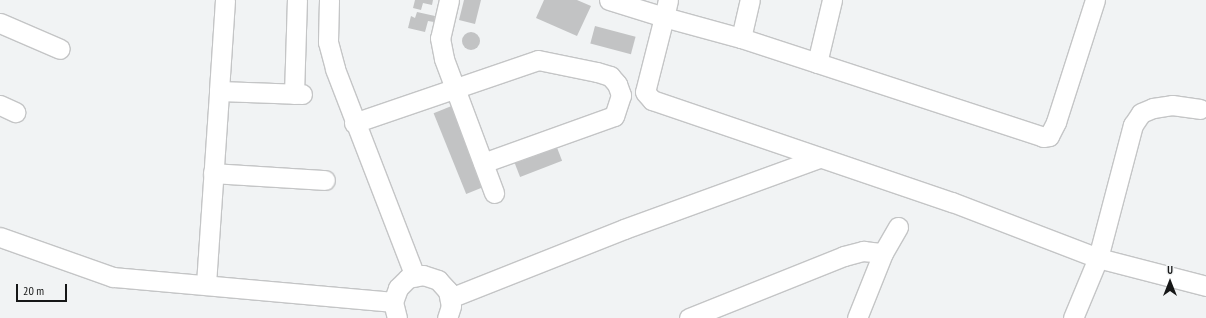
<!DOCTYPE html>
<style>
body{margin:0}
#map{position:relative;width:1206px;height:318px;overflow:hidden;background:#f1f3f4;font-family:"PT Sans Narrow",sans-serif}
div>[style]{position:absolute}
.building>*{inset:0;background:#c2c3c4;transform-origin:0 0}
.round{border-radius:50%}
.roads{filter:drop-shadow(1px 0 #c4c5c6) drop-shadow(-1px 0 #c4c5c6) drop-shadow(0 1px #c4c5c6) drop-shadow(0 -1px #c4c5c6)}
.minor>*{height:19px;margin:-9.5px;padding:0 9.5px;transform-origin:9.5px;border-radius:9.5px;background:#fff}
span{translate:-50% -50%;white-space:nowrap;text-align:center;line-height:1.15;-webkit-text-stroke:3.5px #f1f3f4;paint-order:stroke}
.north{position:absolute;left:1150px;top:262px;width:40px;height:40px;-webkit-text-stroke:3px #f1f3f4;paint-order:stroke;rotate:0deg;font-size:11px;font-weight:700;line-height:16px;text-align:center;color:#161717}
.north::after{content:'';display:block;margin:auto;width:14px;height:18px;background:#161717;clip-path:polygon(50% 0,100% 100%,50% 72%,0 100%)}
.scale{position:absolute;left:16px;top:284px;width:51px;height:18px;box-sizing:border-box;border:2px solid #161717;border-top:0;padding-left:5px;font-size:12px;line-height:14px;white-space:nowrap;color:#161717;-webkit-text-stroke:3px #f1f3f4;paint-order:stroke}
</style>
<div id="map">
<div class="building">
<i style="clip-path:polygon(415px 0,433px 0,432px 5px,423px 3px,421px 10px,413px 8px)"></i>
<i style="clip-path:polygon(464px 0,481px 0,475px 24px,459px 20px)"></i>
<i style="clip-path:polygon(544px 0,577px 0,591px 6px,577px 36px,536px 18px)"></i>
<i style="clip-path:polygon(417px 12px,435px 16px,434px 22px,428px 21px,425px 32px,408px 28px,411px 16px,415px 18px)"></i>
<i style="left:595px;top:26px;width:42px;height:18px;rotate:15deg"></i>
<i class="round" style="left:462px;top:32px;width:18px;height:18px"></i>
<i style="left:454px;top:105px;width:87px;height:22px;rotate:68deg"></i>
<i style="left:556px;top:145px;width:17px;height:45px;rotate:69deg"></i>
</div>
<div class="roads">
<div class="minor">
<i style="left:225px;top:0;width:91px;rotate:93.8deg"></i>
<i style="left:219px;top:91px;width:83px;rotate:2.1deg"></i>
<i style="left:329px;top:0;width:42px;rotate:91.4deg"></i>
<i style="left:328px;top:42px;width:28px;rotate:75deg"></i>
<i style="left:335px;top:69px;width:222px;rotate:68.9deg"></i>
<i style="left:449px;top:0;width:39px;rotate:103deg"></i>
<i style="left:440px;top:38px;width:21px;rotate:79deg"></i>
<i style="left:444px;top:59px;width:143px;rotate:69.5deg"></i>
<i style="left:609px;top:0;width:58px;rotate:17.2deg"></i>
<i style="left:664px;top:17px;width:77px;rotate:104.2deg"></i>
<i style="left:645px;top:92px;width:11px;rotate:49deg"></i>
<i style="left:652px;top:100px;width:317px;rotate:18.8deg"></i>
<i style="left:952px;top:202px;width:156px;rotate:21deg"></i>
<i style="left:1098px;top:258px;width:112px;rotate:14.5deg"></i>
<i style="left:668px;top:0;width:17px;rotate:103deg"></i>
<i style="left:664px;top:17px;width:80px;rotate:15.3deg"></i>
<i style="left:741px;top:38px;width:318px;rotate:18.1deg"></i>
<i style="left:1043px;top:137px;width:6px;rotate:-9deg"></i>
<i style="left:1049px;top:136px;width:16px;rotate:-63deg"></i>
<i style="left:1056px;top:122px;width:128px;rotate:-72.3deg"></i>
<i style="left:0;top:23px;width:65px;rotate:23.4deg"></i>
<i style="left:741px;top:38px;width:39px;rotate:-77deg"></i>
<i style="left:817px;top:63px;width:65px;rotate:-76.6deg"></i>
<i style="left:294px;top:94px;width:94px;rotate:-88.2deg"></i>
<i style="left:0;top:105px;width:17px;rotate:25deg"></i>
<i style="left:354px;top:123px;width:194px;rotate:-18.9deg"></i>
<i style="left:538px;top:60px;width:60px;rotate:11.5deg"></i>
<i style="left:597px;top:72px;width:14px;rotate:17deg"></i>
<i style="left:610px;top:76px;width:11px;rotate:49deg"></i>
<i style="left:617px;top:84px;width:12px;rotate:70deg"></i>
<i style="left:621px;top:95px;width:22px;rotate:108deg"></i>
<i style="left:614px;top:116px;width:139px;rotate:160.3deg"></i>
<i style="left:213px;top:173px;width:112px;rotate:3.6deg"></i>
<i style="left:0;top:237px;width:120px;rotate:19.5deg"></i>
<i style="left:113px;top:277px;width:281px;rotate:5.1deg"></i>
<i style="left:206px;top:284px;width:193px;rotate:-86.1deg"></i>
<i style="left:450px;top:298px;width:187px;rotate:-21.6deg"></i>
<i style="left:624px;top:229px;width:208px;rotate:-20deg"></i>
<i style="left:397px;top:318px;width:16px;rotate:-104deg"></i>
<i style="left:393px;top:302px;width:15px;rotate:-70deg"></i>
<i style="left:398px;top:288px;width:14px;rotate:-45deg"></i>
<i style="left:408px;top:278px;width:15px;rotate:-11deg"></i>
<i style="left:423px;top:275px;width:16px;rotate:18deg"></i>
<i style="left:438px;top:280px;width:15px;rotate:48deg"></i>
<i style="left:448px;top:291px;width:15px;rotate:79deg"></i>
<i style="left:451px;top:306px;width:13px;rotate:108deg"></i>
<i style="left:689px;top:318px;width:167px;rotate:-21.8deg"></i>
<i style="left:844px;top:256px;width:20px;rotate:-15deg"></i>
<i style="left:863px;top:251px;width:20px;rotate:6deg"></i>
<i style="left:857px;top:318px;width:70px;rotate:-68.2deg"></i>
<i style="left:883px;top:253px;width:30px;rotate:-60deg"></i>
<i style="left:1073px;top:318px;width:65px;rotate:-67.4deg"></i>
<i style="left:1098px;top:258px;width:138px;rotate:-75.3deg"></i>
<i style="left:1133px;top:125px;width:14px;rotate:-56deg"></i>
<i style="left:1141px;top:113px;width:13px;rotate:-23deg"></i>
<i style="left:1153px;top:108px;width:19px;rotate:-9deg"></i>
<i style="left:1172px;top:105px;width:28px;rotate:8deg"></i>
</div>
</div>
<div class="north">U</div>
<div class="scale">20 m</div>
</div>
